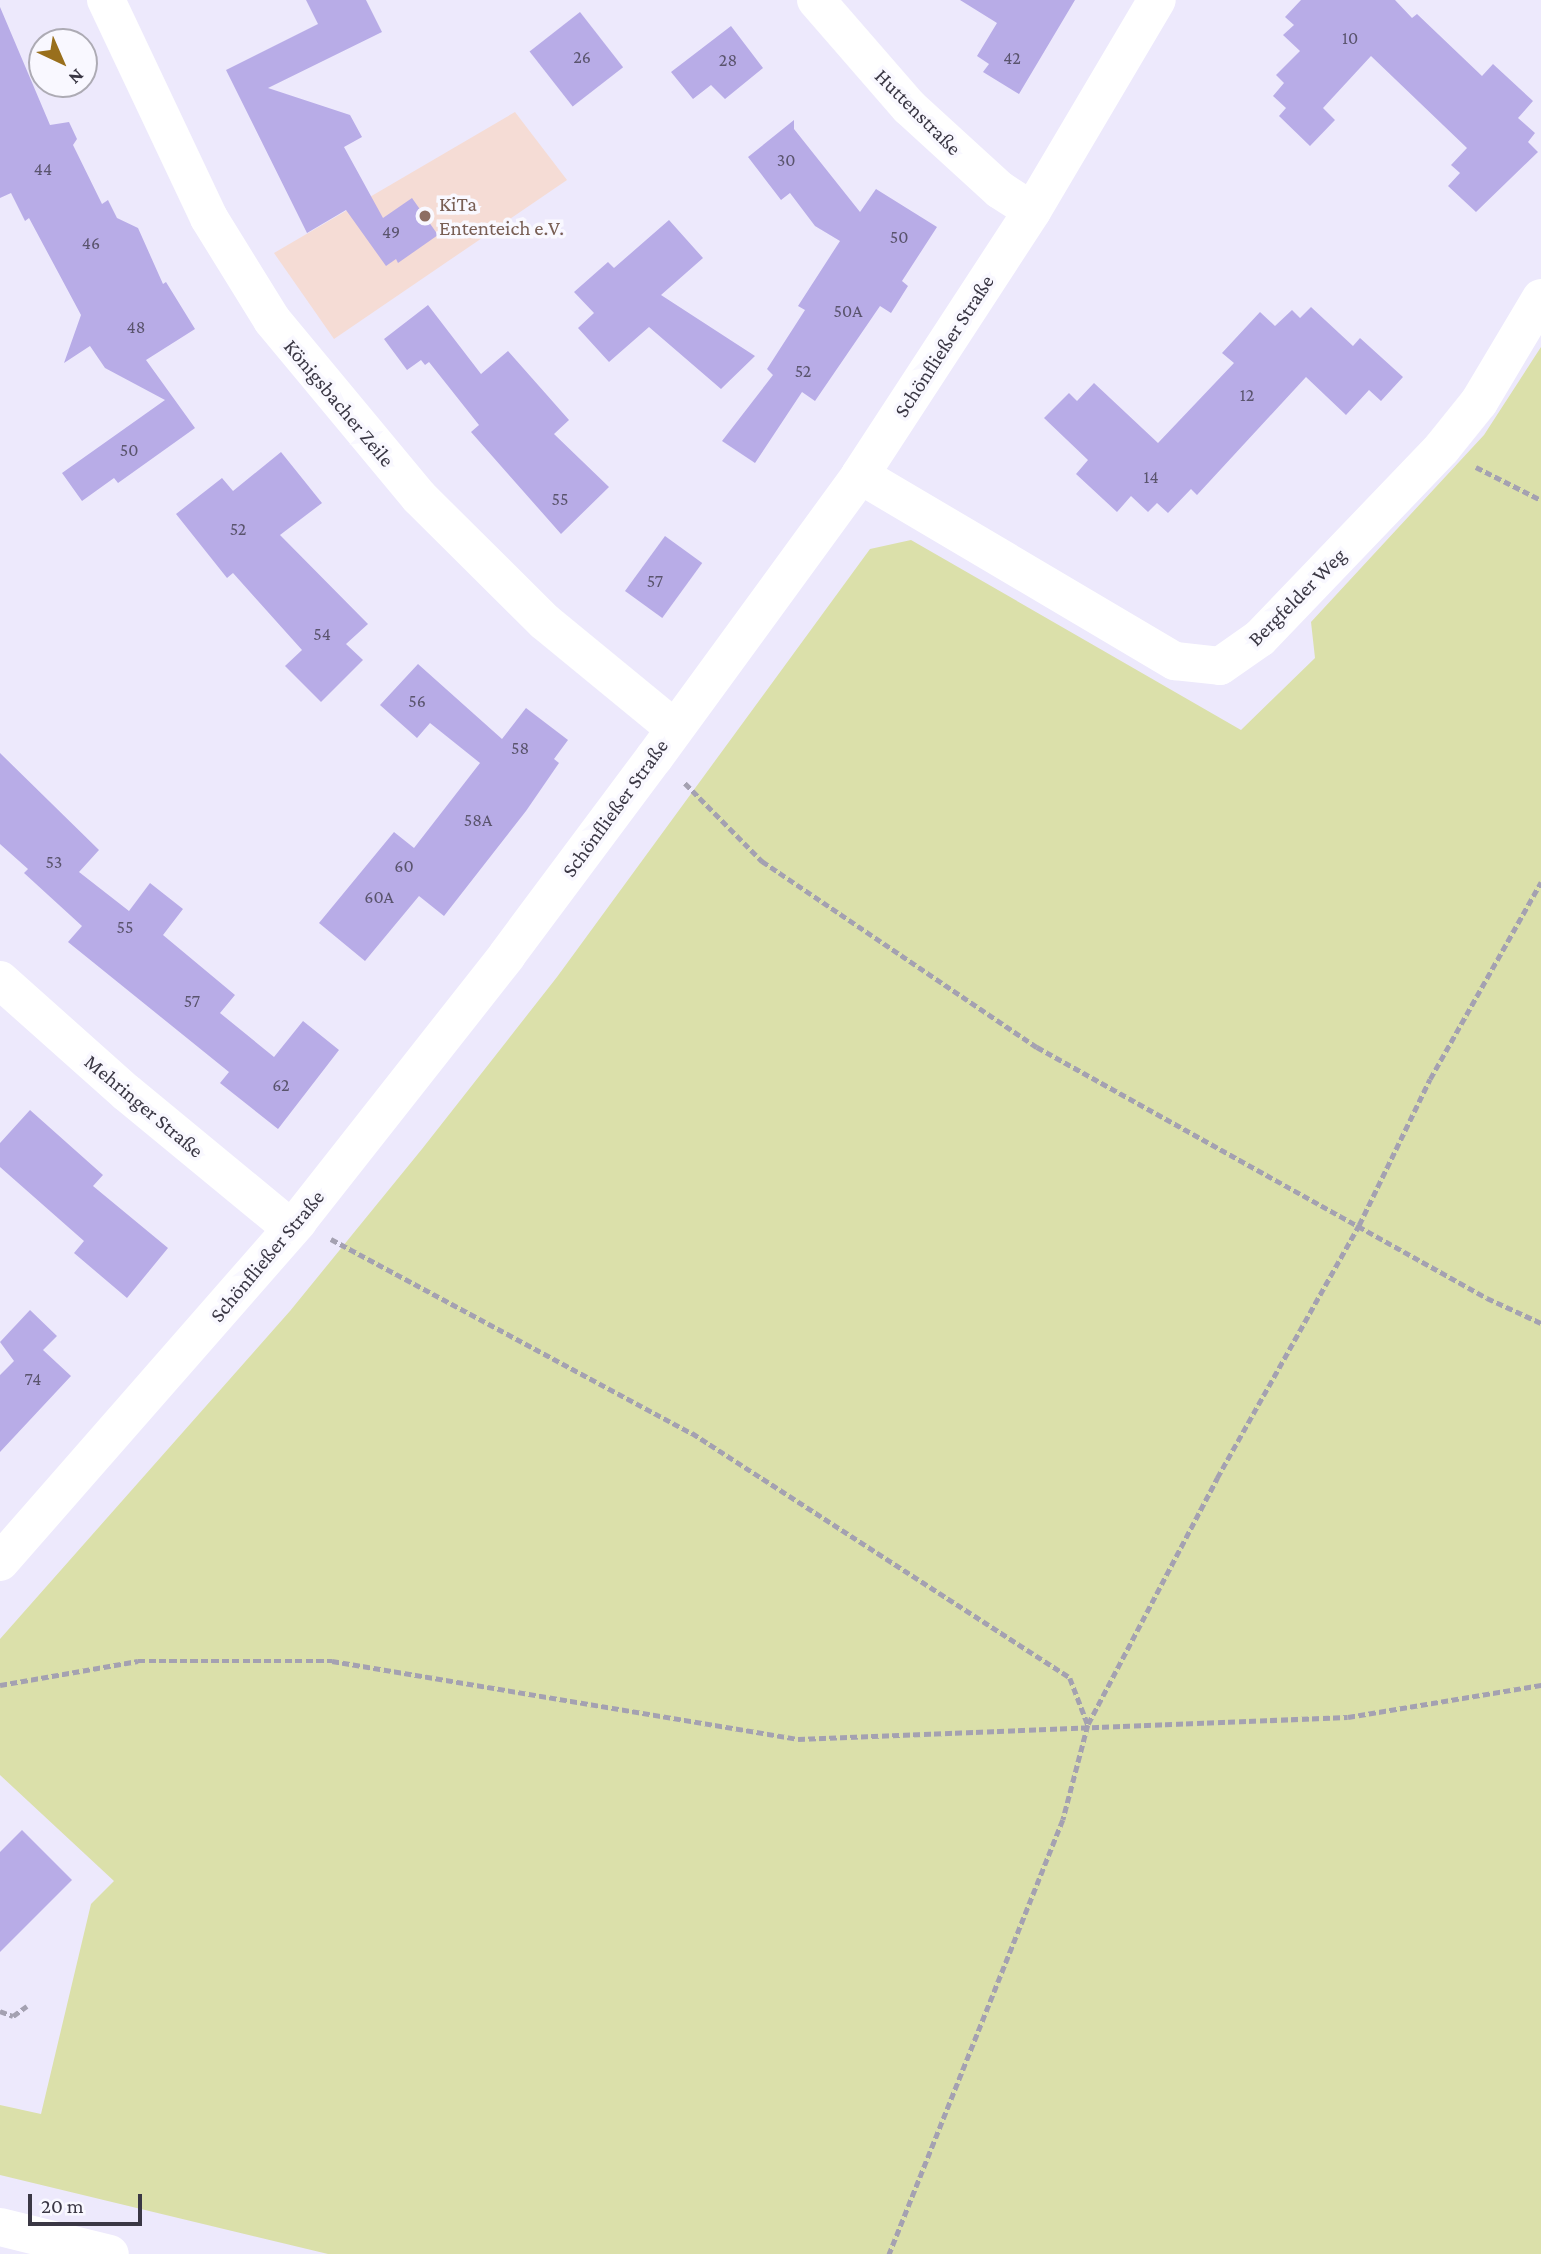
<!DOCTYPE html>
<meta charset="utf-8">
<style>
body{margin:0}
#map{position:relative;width:1541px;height:2254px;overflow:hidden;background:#ede9fc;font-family:"Crimson Pro",serif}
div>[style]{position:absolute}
.education>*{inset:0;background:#f5dcd5}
.green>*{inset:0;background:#dbe0aa}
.building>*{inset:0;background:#b8ace7;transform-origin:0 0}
.path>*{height:4.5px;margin-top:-2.25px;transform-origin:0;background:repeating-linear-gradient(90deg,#a4a1b1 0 7px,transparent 0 10.5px)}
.minor>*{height:38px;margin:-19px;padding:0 19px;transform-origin:19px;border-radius:19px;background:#fff}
.major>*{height:38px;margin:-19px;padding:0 19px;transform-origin:19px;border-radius:19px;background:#fff}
.dots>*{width:19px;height:19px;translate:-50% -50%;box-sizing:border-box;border:4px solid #f9f8ff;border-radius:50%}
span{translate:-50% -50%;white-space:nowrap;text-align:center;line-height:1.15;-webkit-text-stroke:7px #f9f8ff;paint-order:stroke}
.number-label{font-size:18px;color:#5a546d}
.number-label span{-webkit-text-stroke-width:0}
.street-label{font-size:21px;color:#3a3744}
.education-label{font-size:21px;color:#785e54}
.left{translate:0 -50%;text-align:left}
.north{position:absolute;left:28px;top:28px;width:70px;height:70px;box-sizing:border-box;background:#f9f8ff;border:2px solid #adabb4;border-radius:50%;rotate:136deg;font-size:19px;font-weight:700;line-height:28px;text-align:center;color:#3a3744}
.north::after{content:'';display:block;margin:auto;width:24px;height:32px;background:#996f1c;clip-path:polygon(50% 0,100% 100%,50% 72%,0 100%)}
.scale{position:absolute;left:28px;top:2194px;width:114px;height:32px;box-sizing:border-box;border:4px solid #3a3744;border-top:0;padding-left:9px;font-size:21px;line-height:24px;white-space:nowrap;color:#3a3744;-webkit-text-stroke:5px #f9f8ff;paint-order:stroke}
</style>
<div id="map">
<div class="education">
<i style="clip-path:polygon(515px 112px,567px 180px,334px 339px,274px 253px)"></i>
</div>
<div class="green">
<i style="clip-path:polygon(1541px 347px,1541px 2254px,328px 2254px,0 2175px,0 2105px,41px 2114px,91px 1904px,114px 1881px,0 1775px,0 1639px,290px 1311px,422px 1149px,557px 977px,870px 549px,911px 540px,1241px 730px,1315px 658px,1311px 622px,1484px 435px)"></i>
</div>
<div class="building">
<i style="clip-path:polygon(306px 0,366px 0,382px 32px,268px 88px,350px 115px,362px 137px,344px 147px,383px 218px,412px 198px,438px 235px,398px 263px,396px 259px,386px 266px,346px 210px,307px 233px,226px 70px,318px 24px)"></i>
<i style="clip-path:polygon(960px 0,1075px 0,1019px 94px,983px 72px,989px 64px,977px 56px,997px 23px)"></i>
<i style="clip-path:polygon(1301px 0,1395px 0,1412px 18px,1417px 14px,1482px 76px,1493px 64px,1533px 101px,1518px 118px,1535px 133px,1528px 142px,1538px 152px,1476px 212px,1448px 186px,1460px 173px,1451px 165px,1467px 148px,1371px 56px,1323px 108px,1335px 120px,1310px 146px,1279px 116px,1286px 108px,1273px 96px,1284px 83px,1276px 75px,1300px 51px,1283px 35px,1294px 25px,1285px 17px)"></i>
<i style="clip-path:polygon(0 7px,50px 125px,69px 122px,77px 139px,73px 145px,102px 204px,108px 200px,117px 218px,138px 228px,163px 284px,166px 282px,195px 329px,146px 360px,195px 428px,118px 483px,114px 478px,82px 501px,62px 473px,165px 400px,105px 368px,90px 346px,64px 363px,81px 315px,29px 218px,25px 221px,11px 193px,0 198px)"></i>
<i style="left:580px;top:12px;width:70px;height:64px;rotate:52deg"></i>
<i style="clip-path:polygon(731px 26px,763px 68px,725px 99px,711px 85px,693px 99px,671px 72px)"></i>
<i style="clip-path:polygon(794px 120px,794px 129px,860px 212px,876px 189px,937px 227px,902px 281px,908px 286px,891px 313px,880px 306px,815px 401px,802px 392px,755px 463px,722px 441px,773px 375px,767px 369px,805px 310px,798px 306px,840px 241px,815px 226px,790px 193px,781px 200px,748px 157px)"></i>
<i style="clip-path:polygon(669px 220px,703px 258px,661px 295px,755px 356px,721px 389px,649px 327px,609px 362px,578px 328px,594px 313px,574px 292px,608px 262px,614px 268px)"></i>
<i style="clip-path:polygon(428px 305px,481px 374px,508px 351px,569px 420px,554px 434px,609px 487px,561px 534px,471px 432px,479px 425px,429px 362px,425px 365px,421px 360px,407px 370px,384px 339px)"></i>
<i style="clip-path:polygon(1311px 307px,1353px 346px,1360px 338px,1403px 377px,1381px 401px,1369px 390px,1346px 415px,1306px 377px,1197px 495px,1191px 489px,1168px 513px,1157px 503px,1148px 512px,1131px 496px,1117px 512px,1076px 474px,1088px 460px,1044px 418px,1069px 393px,1077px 401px,1094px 383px,1158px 443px,1234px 363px,1222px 353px,1260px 312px,1275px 326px,1292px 310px,1300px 318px)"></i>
<i style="clip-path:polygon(281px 452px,322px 503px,280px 535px,368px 624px,346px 644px,363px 660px,321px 702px,285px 666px,302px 650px,233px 573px,227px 578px,176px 514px,222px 478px,233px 491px)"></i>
<i style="left:665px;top:536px;width:46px;height:68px;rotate:36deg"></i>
<i style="clip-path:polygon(418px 664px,502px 739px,526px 708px,568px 740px,554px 759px,559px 763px,526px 811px,444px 916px,419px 896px,365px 961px,319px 923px,394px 832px,414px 848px,480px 763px,430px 723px,417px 738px,380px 705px)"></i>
<i style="clip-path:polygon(0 753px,99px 850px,79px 872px,129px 911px,150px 883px,183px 909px,163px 935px,235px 995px,220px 1013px,274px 1057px,303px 1021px,339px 1050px,278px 1129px,220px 1083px,229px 1072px,68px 942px,82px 926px,24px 873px,28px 869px,0 844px)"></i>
<i style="clip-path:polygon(30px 1110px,103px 1175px,93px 1186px,168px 1248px,127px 1298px,74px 1253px,84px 1241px,0 1167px,0 1143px)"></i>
<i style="clip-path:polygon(30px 1310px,57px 1336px,43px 1350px,71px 1376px,0 1452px,0 1375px,14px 1361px,0 1342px)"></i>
<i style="clip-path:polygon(22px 1830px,72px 1880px,0 1952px,0 1852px)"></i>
</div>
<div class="path">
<i style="left:1476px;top:467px;width:73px;rotate:26.9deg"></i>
<i style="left:685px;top:783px;width:110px;rotate:45.4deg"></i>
<i style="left:762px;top:861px;width:332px;rotate:34.1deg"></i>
<i style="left:1037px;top:1047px;width:515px;rotate:29.15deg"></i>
<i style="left:1487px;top:1298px;width:60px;rotate:24.8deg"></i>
<i style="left:331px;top:1239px;width:410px;rotate:28.3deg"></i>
<i style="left:692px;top:1433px;width:450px;rotate:32.9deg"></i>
<i style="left:1070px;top:1678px;width:50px;rotate:69deg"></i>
<i style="left:1088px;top:1725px;width:98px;rotate:104.7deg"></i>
<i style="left:1063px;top:1820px;width:468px;rotate:111.8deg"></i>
<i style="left:0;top:1685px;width:140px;rotate:-9.9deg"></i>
<i style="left:138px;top:1661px;width:194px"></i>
<i style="left:332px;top:1661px;width:472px;rotate:9.5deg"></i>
<i style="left:798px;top:1739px;width:550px;rotate:-2.29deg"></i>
<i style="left:1348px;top:1717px;width:196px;rotate:-9.4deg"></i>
<i style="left:1088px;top:1724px;width:278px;rotate:-62.3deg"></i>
<i style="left:1217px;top:1478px;width:290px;rotate:-60.7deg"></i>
<i style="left:1359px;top:1225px;width:162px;rotate:-64.1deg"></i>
<i style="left:1430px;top:1079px;width:226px;rotate:-60.6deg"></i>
<i style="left:0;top:2011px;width:14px;rotate:21deg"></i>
<i style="left:13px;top:2016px;width:17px;rotate:-36deg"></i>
</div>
<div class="minor">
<i style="left:106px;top:0;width:241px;rotate:64.7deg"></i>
<i style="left:209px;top:218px;width:120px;rotate:58.3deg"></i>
<i style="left:272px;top:320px;width:230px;rotate:50.3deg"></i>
<i style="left:419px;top:497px;width:177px;rotate:44.8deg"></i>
<i style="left:545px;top:622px;width:167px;rotate:39.4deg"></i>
<i style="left:816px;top:0;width:142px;rotate:49deg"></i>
<i style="left:909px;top:107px;width:123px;rotate:42.4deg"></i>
<i style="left:1000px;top:190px;width:38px;rotate:33deg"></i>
<i style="left:860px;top:475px;width:366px;rotate:30.6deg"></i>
<i style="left:1175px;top:661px;width:45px;rotate:6.3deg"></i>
<i style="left:1220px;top:666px;width:49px;rotate:-35deg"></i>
<i style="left:1260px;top:638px;width:263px;rotate:-46.2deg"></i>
<i style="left:1442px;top:448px;width:59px;rotate:-51.2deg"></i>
<i style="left:1479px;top:402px;width:121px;rotate:-59.2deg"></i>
<i style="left:0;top:980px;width:170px;rotate:41.7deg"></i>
<i style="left:127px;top:1093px;width:212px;rotate:39.5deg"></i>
<i style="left:0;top:1562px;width:453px;rotate:-48.8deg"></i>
<i style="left:298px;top:1221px;width:338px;rotate:-51.8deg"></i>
<i style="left:507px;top:955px;width:246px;rotate:-53.3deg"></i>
<i style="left:654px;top:758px;width:350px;rotate:-53.9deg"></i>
<i style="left:860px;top:475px;width:315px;rotate:-56.9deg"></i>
<i style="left:1032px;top:211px;width:245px;rotate:-59.4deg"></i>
</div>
<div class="major">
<i style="left:0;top:2227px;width:113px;rotate:13.8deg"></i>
</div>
<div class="dots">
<i style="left:425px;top:216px;background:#8d6e63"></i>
</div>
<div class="number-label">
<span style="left:1350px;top:38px">10</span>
<span style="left:582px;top:57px">26</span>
<span style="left:1012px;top:58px">42</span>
<span style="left:728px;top:60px">28</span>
<span style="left:786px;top:160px">30</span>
<span style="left:43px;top:169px">44</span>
<span style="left:391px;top:232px">49</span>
<span style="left:899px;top:237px">50</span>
<span style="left:91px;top:243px">46</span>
<span style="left:848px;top:311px">50A</span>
<span style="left:136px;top:327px">48</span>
<span style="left:803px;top:371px">52</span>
<span style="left:1247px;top:395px">12</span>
<span style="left:129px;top:450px">50</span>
<span style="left:1151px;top:477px">14</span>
<span style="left:560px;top:499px">55</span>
<span style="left:238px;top:529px">52</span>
<span style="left:655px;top:581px">57</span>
<span style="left:322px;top:634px">54</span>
<span style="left:417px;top:701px">56</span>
<span style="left:520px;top:748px">58</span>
<span style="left:478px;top:820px">58A</span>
<span style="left:54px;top:862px">53</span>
<span style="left:404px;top:866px">60</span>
<span style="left:379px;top:897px">60A</span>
<span style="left:125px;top:927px">55</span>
<span style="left:192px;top:1001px">57</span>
<span style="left:281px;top:1085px">62</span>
<span style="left:33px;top:1379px">74</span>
</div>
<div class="street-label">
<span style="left:918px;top:112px;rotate:45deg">Huttenstraße</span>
<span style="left:944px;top:346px;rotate:-57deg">Schönfließer Straße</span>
<span style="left:339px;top:403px;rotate:50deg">Königsbacher Zeile</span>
<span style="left:1297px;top:597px;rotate:-45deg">Bergfelder Weg</span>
<span style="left:615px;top:808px;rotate:-54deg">Schönfließer Straße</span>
<span style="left:144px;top:1106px;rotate:40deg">Mehringer Straße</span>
<span style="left:267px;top:1256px;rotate:-50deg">Schönfließer Straße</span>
</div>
<div class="education-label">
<span class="left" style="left:439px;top:216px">KiTa<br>Ententeich e.V.</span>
</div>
<div class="north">N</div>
<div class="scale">20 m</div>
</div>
